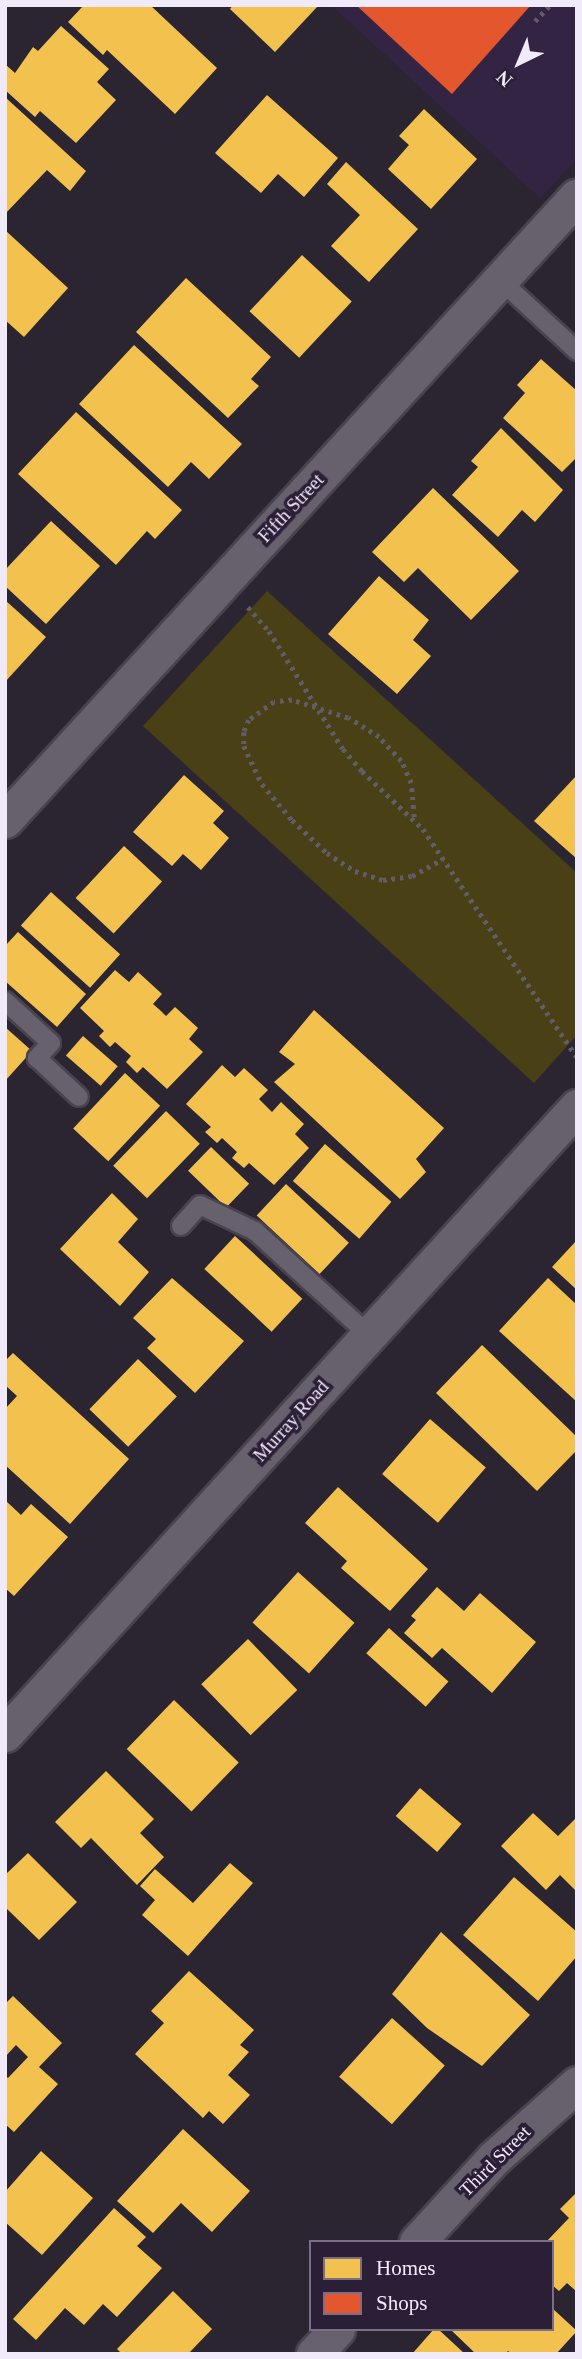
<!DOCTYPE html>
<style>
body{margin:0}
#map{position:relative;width:582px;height:2359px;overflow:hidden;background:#2b2532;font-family:Georgia,serif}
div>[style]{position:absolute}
.built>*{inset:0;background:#322442}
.green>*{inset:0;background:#494015}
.homes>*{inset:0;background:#f2c14e;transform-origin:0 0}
.shops>*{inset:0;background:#e4572e}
.path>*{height:4.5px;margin-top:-2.25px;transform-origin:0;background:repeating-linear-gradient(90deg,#625c68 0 3.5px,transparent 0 8.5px)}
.roads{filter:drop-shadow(2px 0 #48434f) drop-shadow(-2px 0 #48434f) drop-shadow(0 2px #48434f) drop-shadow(0 -2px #48434f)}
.lane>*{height:18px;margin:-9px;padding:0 9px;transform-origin:9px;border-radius:9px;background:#66616d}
.street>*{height:35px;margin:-17.5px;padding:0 17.5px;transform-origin:17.5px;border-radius:17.5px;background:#66616d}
span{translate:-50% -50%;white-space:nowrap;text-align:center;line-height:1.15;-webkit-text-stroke:7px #2b1f38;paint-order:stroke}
.street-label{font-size:19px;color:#f1eafb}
.frame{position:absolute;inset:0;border:7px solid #f1eafb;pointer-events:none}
.legend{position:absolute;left:309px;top:2240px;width:245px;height:91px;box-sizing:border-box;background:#2b1f38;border:2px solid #7a7086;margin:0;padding:9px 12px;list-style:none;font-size:21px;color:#f1eafb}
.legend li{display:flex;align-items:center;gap:14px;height:35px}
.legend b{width:35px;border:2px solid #7a7086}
.north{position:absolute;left:484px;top:28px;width:70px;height:70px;-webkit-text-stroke:5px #2b1f38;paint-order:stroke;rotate:223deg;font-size:19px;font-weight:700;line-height:28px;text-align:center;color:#f1eafb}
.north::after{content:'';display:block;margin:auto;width:24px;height:32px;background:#f1eafb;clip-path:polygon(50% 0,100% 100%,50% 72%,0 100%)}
</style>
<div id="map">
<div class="built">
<i style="clip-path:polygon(331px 5px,577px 5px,577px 159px,540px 198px)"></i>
</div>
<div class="green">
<i style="clip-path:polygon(267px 591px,577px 873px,577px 1035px,534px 1083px,143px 726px)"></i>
</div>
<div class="homes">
<i style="clip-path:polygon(84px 5px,150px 5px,217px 68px,175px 114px,107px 50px,103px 55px,68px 22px)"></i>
<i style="clip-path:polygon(233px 5px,316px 5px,317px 7px,275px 52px,230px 9px)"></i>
<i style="clip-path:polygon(61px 26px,109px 69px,97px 82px,116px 100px,76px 143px,40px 111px,35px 117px,5px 90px,5px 64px,15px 73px,33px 47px,38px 51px)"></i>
<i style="clip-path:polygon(267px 95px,338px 158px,304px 197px,278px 174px,261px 193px,215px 153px)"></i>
<i style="clip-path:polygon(5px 97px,86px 171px,70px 191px,47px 170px,5px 214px)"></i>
<i style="clip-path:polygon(424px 109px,477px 159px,431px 209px,388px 169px,409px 145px,399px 136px)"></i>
<i style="clip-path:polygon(346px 162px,418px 229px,369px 282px,331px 246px,360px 215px,327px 184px)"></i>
<i style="clip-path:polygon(5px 230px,68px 288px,24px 337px,5px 320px)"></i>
<i style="left:302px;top:255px;width:68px;height:77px;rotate:43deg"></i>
<i style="clip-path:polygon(186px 278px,271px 357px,251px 379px,259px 386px,228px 418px,136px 332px)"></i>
<i style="clip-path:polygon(134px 345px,242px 444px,209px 479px,191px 462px,168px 487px,79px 404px)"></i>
<i style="clip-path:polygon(541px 359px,577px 391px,577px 457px,562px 472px,503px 418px,525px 393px,517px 385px)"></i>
<i style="clip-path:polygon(76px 412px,182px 510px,155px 539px,147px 531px,116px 565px,18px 474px)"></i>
<i style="clip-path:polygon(501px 428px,563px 490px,535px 522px,522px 510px,498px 537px,452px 495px,478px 467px,471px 461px)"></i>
<i style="clip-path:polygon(433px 488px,519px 571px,471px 620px,418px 568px,404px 582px,372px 552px)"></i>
<i style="clip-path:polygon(51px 521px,100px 566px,46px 624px,5px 586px,5px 570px)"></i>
<i style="clip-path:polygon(379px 576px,429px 620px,413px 640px,431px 656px,397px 694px,328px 634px)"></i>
<i style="clip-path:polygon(5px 600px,46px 637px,5px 682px)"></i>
<i style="clip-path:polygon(184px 775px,224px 811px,213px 823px,229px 838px,201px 870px,183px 854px,172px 866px,133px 832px)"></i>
<i style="clip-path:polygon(577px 775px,577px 859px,534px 821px)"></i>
<i style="left:124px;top:846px;width:52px;height:71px;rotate:43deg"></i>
<i style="left:51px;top:892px;width:93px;height:45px;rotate:42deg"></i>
<i style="clip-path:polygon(18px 932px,86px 994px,57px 1027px,5px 981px,5px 946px)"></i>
<i style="clip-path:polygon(115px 970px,129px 982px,138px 972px,162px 994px,153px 1004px,161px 1011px,166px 1016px,175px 1007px,198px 1028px,189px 1039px,203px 1052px,167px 1089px,143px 1067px,137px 1073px,126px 1062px,131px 1056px,115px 1042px,110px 1047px,99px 1036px,104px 1031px,80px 1008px)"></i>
<i style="clip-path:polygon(314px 1010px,444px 1128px,416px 1159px,426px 1172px,400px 1199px,274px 1082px,295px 1064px,279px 1052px)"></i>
<i style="clip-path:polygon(5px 1027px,32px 1051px,5px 1081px)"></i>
<i style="left:83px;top:1036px;width:46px;height:26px;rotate:41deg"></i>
<i style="clip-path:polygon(222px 1065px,235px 1077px,244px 1068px,268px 1090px,259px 1099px,272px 1112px,281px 1102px,304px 1124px,295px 1134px,309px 1148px,274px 1185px,249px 1163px,244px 1168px,232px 1158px,237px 1152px,222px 1138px,217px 1143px,205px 1132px,211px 1127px,186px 1104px)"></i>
<i style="left:125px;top:1073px;width:48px;height:76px;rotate:43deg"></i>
<i style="left:166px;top:1111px;width:47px;height:76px;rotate:44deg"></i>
<i style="left:325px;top:1144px;width:88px;height:49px;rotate:41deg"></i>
<i style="left:211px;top:1147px;width:53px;height:33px;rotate:44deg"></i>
<i style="left:286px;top:1184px;width:86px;height:43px;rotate:43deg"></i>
<i style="clip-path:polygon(112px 1193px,138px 1219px,118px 1242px,149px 1272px,120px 1306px,60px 1249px)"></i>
<i style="left:235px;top:1236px;width:92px;height:45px;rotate:43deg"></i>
<i style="clip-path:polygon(577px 1240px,577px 1290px,552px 1267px)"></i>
<i style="clip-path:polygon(172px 1278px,244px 1341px,195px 1393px,147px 1348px,156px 1339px,133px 1318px)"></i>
<i style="clip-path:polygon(548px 1278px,577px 1305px,577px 1402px,499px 1331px)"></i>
<i style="clip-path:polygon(482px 1345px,577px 1437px,577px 1450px,537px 1491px,436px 1393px)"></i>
<i style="clip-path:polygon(13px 1353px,129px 1459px,70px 1524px,5px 1465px,5px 1409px,17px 1396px,5px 1385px,5px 1361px)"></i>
<i style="left:138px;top:1359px;width:54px;height:70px;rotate:44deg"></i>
<i style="left:430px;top:1419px;width:74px;height:73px;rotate:41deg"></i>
<i style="clip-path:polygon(338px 1487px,428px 1569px,390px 1611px,341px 1568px,347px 1561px,305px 1523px)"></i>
<i style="clip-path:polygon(5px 1500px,21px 1515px,31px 1504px,68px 1537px,14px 1596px,5px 1588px)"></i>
<i style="left:298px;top:1572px;width:76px;height:68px;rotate:42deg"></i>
<i style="clip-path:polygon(437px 1587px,464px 1611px,480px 1593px,536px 1642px,492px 1693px,442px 1648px,432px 1658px,404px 1633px,416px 1620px,411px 1616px)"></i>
<i style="left:389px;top:1628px;width:80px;height:34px;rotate:42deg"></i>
<i style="left:248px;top:1639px;width:71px;height:65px;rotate:46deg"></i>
<i style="left:174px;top:1700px;width:90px;height:68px;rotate:44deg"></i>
<i style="clip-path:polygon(106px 1771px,154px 1819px,140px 1833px,164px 1857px,137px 1885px,91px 1838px,81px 1848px,55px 1822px)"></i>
<i style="left:420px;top:1788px;width:55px;height:37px;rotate:41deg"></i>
<i style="clip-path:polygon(533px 1813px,558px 1836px,577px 1817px,577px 1892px,560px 1875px,546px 1890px,501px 1846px)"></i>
<i style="clip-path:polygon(28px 1853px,77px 1902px,39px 1940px,5px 1907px,5px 1875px)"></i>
<i style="clip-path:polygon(230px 1863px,253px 1883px,188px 1956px,142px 1915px,155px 1900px,140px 1886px,155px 1869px,193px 1903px)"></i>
<i style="clip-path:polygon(514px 1877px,577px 1932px,577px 1956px,538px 2001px,463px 1935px)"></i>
<i style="clip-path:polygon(441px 1932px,530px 2015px,482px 2066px,427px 2028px,392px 1994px)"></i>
<i style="clip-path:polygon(189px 1971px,254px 2030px,240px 2045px,249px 2052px,228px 2075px,250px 2095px,223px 2124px,209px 2111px,203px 2118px,135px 2054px,164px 2023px,151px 2011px)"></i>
<i style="clip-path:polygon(13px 1996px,62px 2043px,39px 2067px,58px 2084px,14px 2132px,5px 2124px,5px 2076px,8px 2078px,28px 2057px,16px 2045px,5px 2057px,5px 2004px)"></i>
<i style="left:392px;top:2018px;width:71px;height:79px;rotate:42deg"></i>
<i style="clip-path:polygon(183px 2129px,250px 2191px,212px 2232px,181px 2203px,153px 2233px,117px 2201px)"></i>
<i style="clip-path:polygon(41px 2151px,93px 2198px,42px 2255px,5px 2222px,5px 2192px)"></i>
<i style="clip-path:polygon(577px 2192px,577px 2292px,567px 2283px,559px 2291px,552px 2285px,552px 2242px,546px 2242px,569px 2218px,560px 2209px)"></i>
<i style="clip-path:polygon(114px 2208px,146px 2237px,137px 2246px,162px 2268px,117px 2317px,103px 2304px,84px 2325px,65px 2308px,36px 2340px,13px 2319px)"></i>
<i style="clip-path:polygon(173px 2291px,212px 2329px,188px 2354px,122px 2354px,117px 2349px)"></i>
<i style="clip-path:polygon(552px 2308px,577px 2331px,556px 2354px,512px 2354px,508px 2351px,505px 2354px,476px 2354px,450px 2329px,552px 2329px)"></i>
<i style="clip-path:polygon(434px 2329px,438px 2329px,465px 2354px,412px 2354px)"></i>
</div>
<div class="shops">
<i style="clip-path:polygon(356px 5px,531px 5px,452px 94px)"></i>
</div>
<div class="path">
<i style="left:535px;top:21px;width:22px;rotate:-47deg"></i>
<i style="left:248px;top:607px;width:32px;rotate:49deg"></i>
<i style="left:269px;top:631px;width:139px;rotate:57.9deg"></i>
<i style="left:343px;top:749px;width:29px;rotate:49deg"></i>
<i style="left:362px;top:771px;width:84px;rotate:43.6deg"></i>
<i style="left:423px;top:829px;width:275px;rotate:56deg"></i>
<i style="left:414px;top:817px;width:34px;rotate:-95deg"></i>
<i style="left:411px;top:783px;width:24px;rotate:-114deg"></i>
<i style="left:401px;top:761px;width:33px;rotate:-133deg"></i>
<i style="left:379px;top:737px;width:36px;rotate:-148deg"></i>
<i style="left:348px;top:718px;width:59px;rotate:-162.2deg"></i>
<i style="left:292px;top:700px;width:18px;rotate:174deg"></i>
<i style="left:274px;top:702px;width:31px;rotate:144deg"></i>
<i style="left:249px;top:720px;width:13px;rotate:113deg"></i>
<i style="left:244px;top:732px;width:14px;rotate:90deg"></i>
<i style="left:244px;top:746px;width:42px;rotate:64.7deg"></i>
<i style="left:262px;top:784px;width:47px;rotate:50.2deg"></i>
<i style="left:292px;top:820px;width:48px;rotate:43.3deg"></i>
<i style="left:327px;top:853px;width:33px;rotate:33deg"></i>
<i style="left:355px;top:871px;width:29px;rotate:18deg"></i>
<i style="left:383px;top:880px;width:29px;rotate:-8deg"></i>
<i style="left:412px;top:876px;width:35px;rotate:-29deg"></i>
</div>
<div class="roads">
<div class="lane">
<i style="left:500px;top:280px;width:105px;rotate:42.7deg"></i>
<i style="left:5px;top:1001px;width:62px;rotate:42.4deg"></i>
<i style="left:51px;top:1043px;width:21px;rotate:133deg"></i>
<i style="left:37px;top:1058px;width:57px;rotate:42.9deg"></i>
<i style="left:181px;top:1226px;width:28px;rotate:-48deg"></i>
<i style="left:200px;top:1205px;width:61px;rotate:25.3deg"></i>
<i style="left:255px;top:1231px;width:154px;rotate:42.4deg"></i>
</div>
<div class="street">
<i style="left:5px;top:820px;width:846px;rotate:-47.49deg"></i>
<i style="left:5px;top:1734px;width:849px;rotate:-47.63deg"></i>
<i style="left:417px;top:2242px;width:114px;rotate:-47.5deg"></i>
<i style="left:494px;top:2158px;width:111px;rotate:-41.7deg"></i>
<i style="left:314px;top:2354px;width:34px;rotate:-47deg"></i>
</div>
</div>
<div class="street-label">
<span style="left:291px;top:508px;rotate:-47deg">Fifth Street</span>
<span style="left:291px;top:1421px;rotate:-48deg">Murray Road</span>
<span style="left:495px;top:2161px;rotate:-45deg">Third Street</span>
</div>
<div class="frame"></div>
<ul class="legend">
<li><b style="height:19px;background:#f2c14e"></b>Homes</li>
<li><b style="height:19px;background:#e4572e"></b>Shops</li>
</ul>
<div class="north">N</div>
</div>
